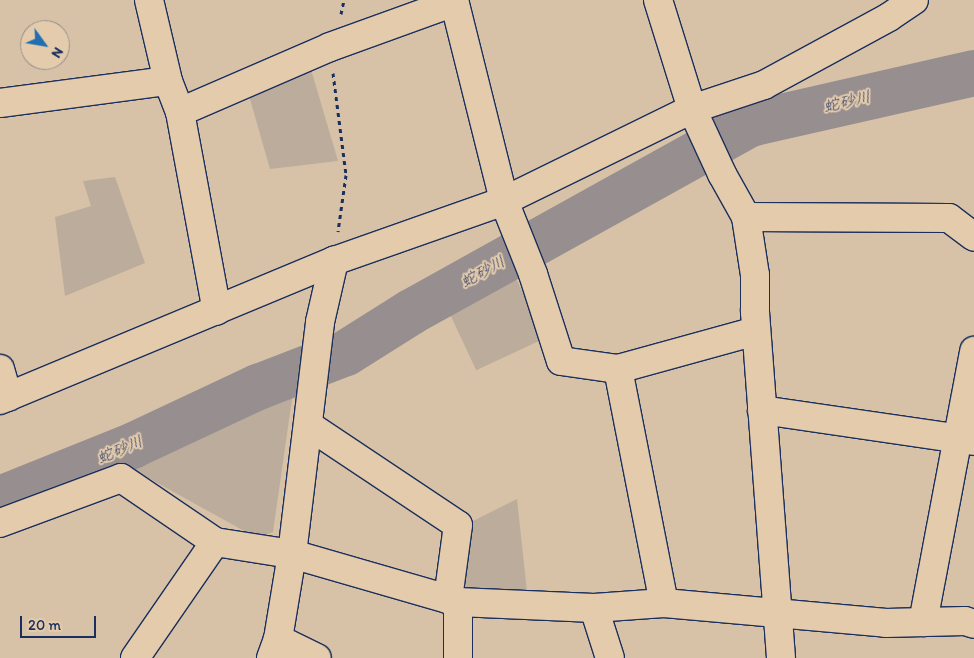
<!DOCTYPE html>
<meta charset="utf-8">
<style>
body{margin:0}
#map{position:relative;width:974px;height:658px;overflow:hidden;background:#d7c2a7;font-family:Itim,"Klee One",sans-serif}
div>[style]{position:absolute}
.green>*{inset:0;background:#bbac9c;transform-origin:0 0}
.river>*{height:46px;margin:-23px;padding:0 23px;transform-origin:23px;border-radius:23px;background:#978f8f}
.path>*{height:3px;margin-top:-1.5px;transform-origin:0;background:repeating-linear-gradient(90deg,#1b2f5e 0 4px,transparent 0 8px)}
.roads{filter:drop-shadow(1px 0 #1b2f5e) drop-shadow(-1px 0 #1b2f5e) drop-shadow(0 1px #1b2f5e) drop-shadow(0 -1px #1b2f5e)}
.street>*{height:28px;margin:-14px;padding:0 14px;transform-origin:14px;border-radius:14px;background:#e3cbac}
.secondary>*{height:28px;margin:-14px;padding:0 14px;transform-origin:14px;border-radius:14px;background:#e3cbac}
span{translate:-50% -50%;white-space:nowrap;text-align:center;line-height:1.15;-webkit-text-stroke:4px #e3cbac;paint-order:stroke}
.water-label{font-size:16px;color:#2e3d65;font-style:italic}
.north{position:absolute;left:20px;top:20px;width:50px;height:50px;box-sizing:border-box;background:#e3cbac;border:1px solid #938d8d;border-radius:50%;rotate:122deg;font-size:14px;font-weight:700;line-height:20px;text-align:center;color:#1b2f5e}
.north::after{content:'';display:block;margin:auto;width:18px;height:22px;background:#1f6fb2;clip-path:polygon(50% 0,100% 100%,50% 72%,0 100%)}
.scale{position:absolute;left:20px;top:616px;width:76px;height:22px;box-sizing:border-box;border:2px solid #1b2f5e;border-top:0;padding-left:6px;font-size:15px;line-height:18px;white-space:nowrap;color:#1b2f5e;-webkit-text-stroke:4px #e3cbac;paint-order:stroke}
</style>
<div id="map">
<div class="green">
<i style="clip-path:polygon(310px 66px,338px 161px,270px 169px,248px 92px)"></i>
<i style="clip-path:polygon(115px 177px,145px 263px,65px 296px,55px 217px,91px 206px,83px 181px)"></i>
<i style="left:515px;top:276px;width:69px;height:75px;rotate:65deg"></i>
<i style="clip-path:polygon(293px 392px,273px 532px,257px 538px,132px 469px)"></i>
<i style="clip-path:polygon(517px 499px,527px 592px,466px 588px,458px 582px,467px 524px)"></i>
</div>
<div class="river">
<i style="left:0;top:499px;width:144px;rotate:-21.9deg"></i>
<i style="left:134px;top:445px;width:137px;rotate:-25.1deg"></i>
<i style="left:258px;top:387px;width:94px;rotate:-21.1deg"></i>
<i style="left:346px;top:353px;width:77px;rotate:-32.2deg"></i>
<i style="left:411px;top:312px;width:388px;rotate:-29deg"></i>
<i style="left:750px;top:124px;width:230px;rotate:-12.8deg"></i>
</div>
<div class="path">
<i style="left:341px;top:14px;width:14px;rotate:-78deg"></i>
<i style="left:333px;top:73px;width:103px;rotate:82.7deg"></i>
<i style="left:346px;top:175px;width:57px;rotate:98.1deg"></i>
</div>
<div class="roads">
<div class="street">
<i style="left:149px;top:0;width:83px;rotate:76.8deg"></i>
<i style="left:168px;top:81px;width:33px;rotate:69deg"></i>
<i style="left:180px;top:112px;width:202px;rotate:79.5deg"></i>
<i style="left:454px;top:0;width:207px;rotate:76deg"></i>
<i style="left:504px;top:201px;width:79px;rotate:68.3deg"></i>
<i style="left:533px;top:274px;width:91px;rotate:72.2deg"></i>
<i style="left:561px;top:361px;width:58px;rotate:8deg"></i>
<i style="left:618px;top:369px;width:143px;rotate:-15.4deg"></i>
<i style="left:658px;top:0;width:114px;rotate:72.7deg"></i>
<i style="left:692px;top:109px;width:72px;rotate:65.2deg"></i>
<i style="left:722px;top:174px;width:49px;rotate:60.8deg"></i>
<i style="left:746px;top:217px;width:59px;rotate:81.2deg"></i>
<i style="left:755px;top:275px;width:37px;rotate:90deg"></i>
<i style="left:755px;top:312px;width:347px;rotate:85.7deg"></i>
<i style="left:0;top:103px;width:169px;rotate:-7.5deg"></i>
<i style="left:180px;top:112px;width:163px;rotate:-23.4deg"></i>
<i style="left:330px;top:47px;width:132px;rotate:-19.9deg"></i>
<i style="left:746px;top:217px;width:203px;rotate:0.3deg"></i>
<i style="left:949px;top:218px;width:31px;rotate:37deg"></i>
<i style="left:0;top:369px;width:29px;rotate:74deg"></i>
<i style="left:618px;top:369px;width:238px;rotate:78.9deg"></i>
<i style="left:762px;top:410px;width:214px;rotate:8.3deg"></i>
<i style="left:308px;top:425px;width:180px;rotate:33.7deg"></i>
<i style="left:458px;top:525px;width:75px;rotate:97.7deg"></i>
<i style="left:0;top:523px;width:129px;rotate:-20.4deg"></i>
<i style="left:121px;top:478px;width:114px;rotate:34.2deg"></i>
<i style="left:215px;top:542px;width:78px;rotate:8.9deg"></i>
<i style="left:292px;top:554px;width:173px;rotate:16.1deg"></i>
<i style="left:458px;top:602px;width:136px;rotate:2.5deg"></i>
<i style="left:594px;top:608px;width:70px;rotate:-4.1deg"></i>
<i style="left:664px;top:603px;width:223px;rotate:5.1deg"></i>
<i style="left:886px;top:623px;width:79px;rotate:-1.5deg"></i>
<i style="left:965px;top:621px;width:9px;rotate:18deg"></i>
<i style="left:594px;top:608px;width:52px;rotate:72.3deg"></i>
<i style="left:923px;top:622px;width:276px;rotate:-79.3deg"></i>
<i style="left:278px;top:639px;width:43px;rotate:26deg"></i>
<i style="left:135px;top:658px;width:141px;rotate:-55.4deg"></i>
<i style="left:271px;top:658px;width:20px;rotate:-70deg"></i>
<i style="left:278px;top:639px;width:86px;rotate:-80.6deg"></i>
<i style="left:292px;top:554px;width:234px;rotate:-83.1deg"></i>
<i style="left:320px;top:322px;width:63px;rotate:-77.1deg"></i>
<i style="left:458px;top:658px;width:56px;rotate:-90deg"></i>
</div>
<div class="secondary">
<i style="left:0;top:400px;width:362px;rotate:-22.6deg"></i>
<i style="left:334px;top:261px;width:180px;rotate:-19.4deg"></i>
<i style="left:504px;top:201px;width:209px;rotate:-26.1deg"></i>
<i style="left:692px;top:109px;width:76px;rotate:-18.4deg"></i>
<i style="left:764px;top:85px;width:142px;rotate:-28.5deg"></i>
<i style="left:889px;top:17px;width:30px;rotate:-34deg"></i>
</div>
</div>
<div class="water-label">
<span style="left:847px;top:102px;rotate:-13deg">蛇砂川</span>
<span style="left:483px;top:272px;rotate:-29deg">蛇砂川</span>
<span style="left:120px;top:450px;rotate:-23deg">蛇砂川</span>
</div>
<div class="north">N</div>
<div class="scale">20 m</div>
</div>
